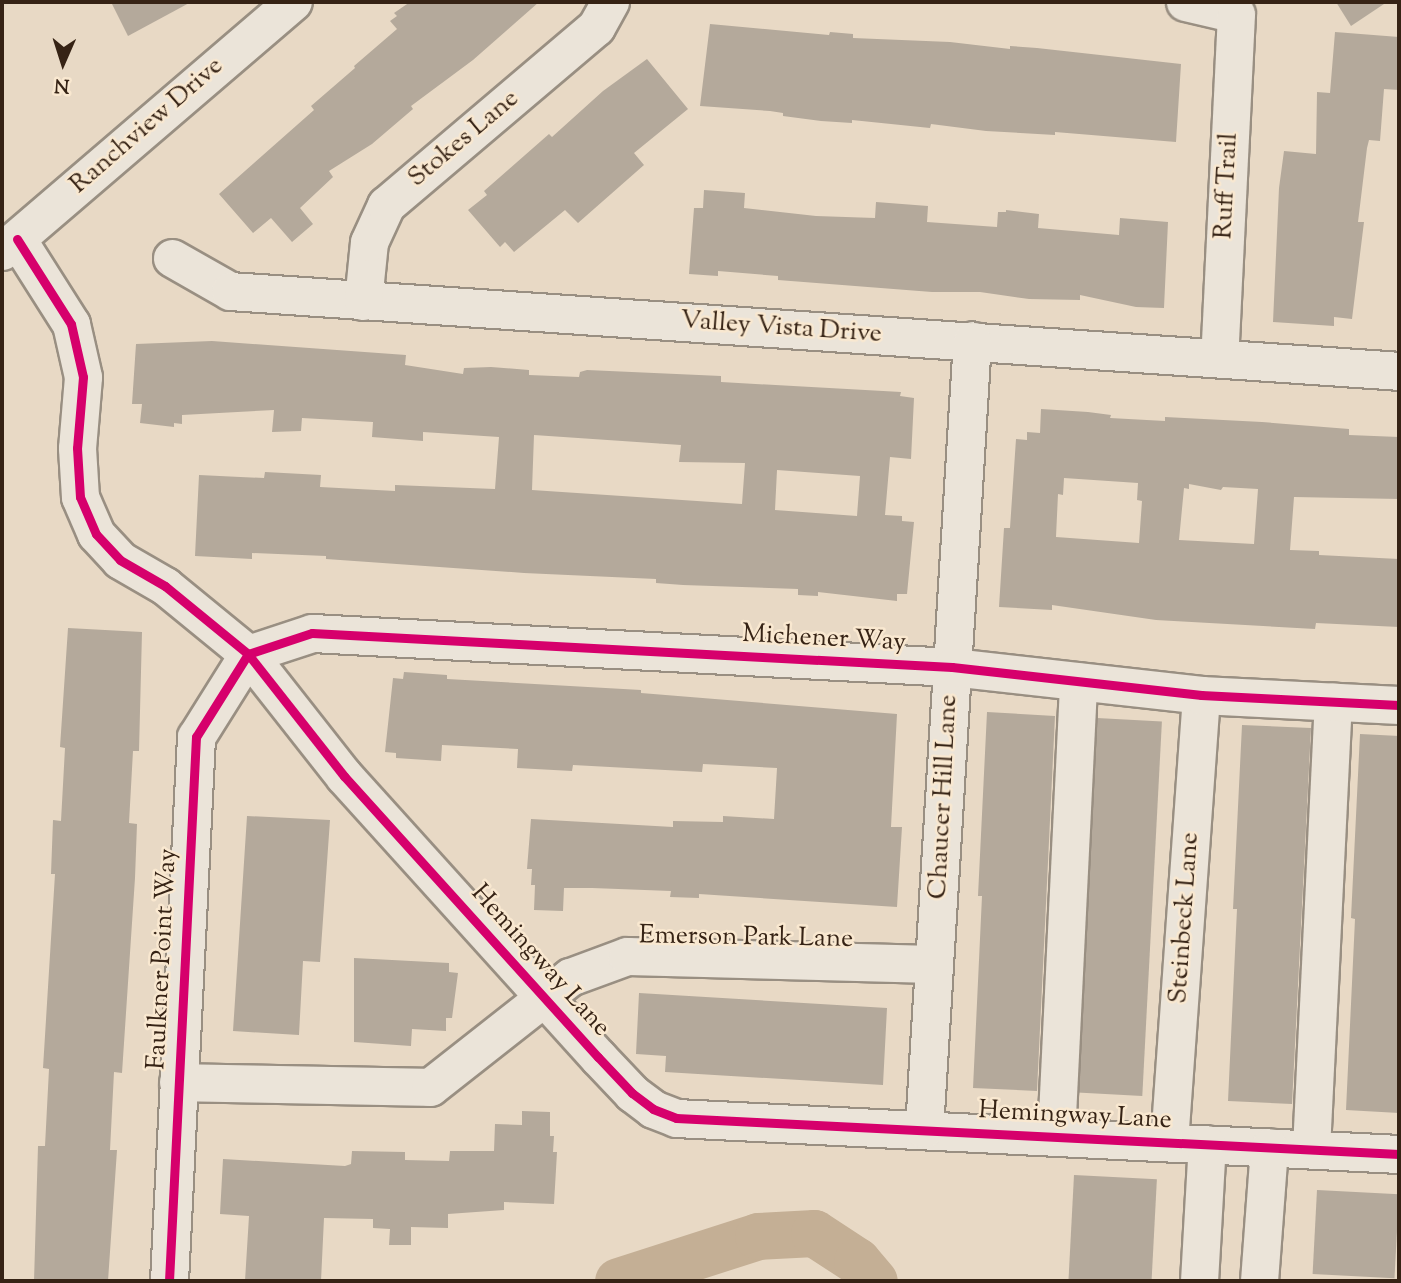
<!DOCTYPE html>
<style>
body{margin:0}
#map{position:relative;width:1401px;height:1283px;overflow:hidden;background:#e8d9c5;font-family:"Sorts Mill Goudy",serif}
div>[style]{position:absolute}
.river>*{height:47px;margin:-23.5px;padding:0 23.5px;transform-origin:23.5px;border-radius:23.5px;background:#c4af95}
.building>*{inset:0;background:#b4a99b;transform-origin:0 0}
.roads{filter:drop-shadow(2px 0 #998f82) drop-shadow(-2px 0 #998f82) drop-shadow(0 2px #998f82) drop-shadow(0 -2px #998f82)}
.minor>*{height:37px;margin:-18.5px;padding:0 18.5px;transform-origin:18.5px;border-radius:18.5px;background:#ebe4d9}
.cycleway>*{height:9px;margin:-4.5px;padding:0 4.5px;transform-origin:4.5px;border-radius:4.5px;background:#d6006c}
span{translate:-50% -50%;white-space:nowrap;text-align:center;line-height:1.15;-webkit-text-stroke:5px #f9e8d0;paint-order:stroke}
.street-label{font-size:26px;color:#362315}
.frame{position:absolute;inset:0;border:4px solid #362315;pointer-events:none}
.north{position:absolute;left:28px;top:28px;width:70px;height:70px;-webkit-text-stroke:5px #f9e8d0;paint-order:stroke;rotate:183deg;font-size:19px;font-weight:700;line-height:28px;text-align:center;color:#362315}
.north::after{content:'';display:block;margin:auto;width:24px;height:32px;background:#362315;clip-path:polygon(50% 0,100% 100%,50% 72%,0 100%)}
</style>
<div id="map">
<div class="river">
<i style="left:618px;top:1281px;width:147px;rotate:-17.8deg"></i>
<i style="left:758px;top:1236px;width:56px;rotate:-3.1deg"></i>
<i style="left:814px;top:1233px;width:51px;rotate:33.1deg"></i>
<i style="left:857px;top:1261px;width:26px;rotate:50deg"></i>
</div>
<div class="building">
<i style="clip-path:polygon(111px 2px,191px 2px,128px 36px)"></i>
<i style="clip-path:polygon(410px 2px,539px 2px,473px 60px,411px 106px,413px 109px,372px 144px,329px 171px,333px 177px,300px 208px,313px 224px,292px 242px,271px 218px,253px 233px,219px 194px,314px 110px,311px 106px,355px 68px,354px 66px,397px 29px,390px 21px,397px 16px,394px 13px)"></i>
<i style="clip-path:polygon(1336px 2px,1387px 2px,1351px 26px)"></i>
<i style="clip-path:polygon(710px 24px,829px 35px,830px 32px,853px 34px,853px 38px,950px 42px,1010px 49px,1010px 46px,1037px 48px,1181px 64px,1176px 142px,1055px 132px,1055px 135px,986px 131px,931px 124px,930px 128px,852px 120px,852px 123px,821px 121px,783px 116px,783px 113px,770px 111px,700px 106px)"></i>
<i style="clip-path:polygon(1335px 32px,1399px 37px,1399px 90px,1384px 89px,1380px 141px,1369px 140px,1367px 148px,1358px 222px,1364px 222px,1352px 319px,1334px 317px,1334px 326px,1273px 322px,1279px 188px,1284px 151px,1316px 154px,1317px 92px,1330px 93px)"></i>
<i style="clip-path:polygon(647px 59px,688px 109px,634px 153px,644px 165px,578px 223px,565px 210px,514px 252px,505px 242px,500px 247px,468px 210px,487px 195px,484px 191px,549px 134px,552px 137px,603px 91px)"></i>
<i style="clip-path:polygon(704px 190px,745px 193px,744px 208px,816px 216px,875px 218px,876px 202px,928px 206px,927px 222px,997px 227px,998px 212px,1006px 212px,1006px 210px,1039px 214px,1038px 228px,1119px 235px,1120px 218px,1168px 222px,1164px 308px,1136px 307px,1080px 295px,1080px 300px,1029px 299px,980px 292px,932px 292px,778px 280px,778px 276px,718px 271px,718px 276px,689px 274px,694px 208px,703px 208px)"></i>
<i style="clip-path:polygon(evenodd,212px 341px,406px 355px,405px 365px,463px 374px,464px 368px,491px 367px,529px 370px,529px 375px,579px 377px,580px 372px,587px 370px,721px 376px,721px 382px,901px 392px,900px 396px,914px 398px,911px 459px,890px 457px,885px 515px,902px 516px,902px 521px,914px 522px,907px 594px,897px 594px,897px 601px,818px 592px,818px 596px,798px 595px,798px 589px,683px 585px,656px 583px,656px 579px,524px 573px,326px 559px,326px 556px,252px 553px,252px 559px,195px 556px,199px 475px,264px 478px,265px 472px,321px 475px,320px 487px,395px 491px,395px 485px,495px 489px,499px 437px,423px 432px,423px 441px,372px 437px,373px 422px,302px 418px,301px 431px,272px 432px,274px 410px,182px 415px,182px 424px,174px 423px,174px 427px,140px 423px,142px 404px,132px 404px,136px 344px,212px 341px,534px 435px,681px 445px,679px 462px,745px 463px,742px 504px,532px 490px,534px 435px,212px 341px,777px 470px,860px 476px,857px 516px,775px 510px,777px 470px)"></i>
<i style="clip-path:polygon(evenodd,1041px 409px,1088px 412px,1111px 415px,1110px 418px,1165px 421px,1165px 417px,1262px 422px,1349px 429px,1349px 435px,1399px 437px,1399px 499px,1294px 497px,1290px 550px,1319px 551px,1319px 555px,1399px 559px,1399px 627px,1316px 623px,1315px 629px,1156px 620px,1052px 605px,1052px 610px,999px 607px,1004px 528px,1010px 528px,1016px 439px,1027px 440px,1027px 432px,1040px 433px,1041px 409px,1064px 478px,1138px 483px,1137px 500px,1142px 501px,1139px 543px,1056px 537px,1058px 494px,1063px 495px,1064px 478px,1041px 409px,1189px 484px,1221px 490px,1223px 487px,1258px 489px,1254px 544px,1179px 540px,1184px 488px,1189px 489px,1189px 484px)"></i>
<i style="clip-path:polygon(68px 628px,142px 632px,139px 751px,133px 751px,129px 823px,137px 824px,135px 878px,122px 1073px,114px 1072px,110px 1150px,117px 1150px,108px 1281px,34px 1281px,38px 1146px,45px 1146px,49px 1069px,43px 1068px,55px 874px,51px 874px,53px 820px,61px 821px,65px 748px,60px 747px)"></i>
<i style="clip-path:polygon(404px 672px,447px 675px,447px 679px,641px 690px,641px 693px,897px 714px,891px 827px,902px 827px,897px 907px,699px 894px,699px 898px,670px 897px,671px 891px,592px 888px,564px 888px,563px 911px,534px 910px,535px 885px,531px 885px,532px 869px,527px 869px,531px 819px,673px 827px,673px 821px,723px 822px,723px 816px,774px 819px,777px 768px,703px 764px,702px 772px,573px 765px,572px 771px,517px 768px,518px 749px,442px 745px,441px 761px,396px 758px,396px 753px,385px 752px,393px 678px,403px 679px)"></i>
<i style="clip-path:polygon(987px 712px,1055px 716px,1037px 1091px,973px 1088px,982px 896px,978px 896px)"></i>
<i style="left:1097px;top:718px;width:65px;height:375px;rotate:3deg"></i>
<i style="clip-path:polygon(1242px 725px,1311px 728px,1292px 1104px,1228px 1101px,1237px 909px,1233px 909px)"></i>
<i style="clip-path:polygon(1360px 734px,1399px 736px,1399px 1113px,1346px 1110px,1355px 919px,1351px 918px)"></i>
<i style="clip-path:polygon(247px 816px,330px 820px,320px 962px,303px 961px,299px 1035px,233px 1031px)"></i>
<i style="clip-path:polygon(354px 958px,449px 963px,449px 972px,458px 973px,452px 1018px,446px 1018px,446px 1031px,412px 1029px,411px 1046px,354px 1042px)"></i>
<i style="clip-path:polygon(639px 993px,887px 1008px,883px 1085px,665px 1072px,666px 1056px,636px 1054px)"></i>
<i style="clip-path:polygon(522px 1111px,550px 1112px,550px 1136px,554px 1136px,553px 1152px,557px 1152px,554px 1204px,504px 1202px,504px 1210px,448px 1214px,448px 1228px,411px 1227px,411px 1245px,389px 1245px,390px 1229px,373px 1228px,373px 1219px,324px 1218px,321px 1281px,245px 1281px,249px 1216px,220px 1214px,223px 1159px,345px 1166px,351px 1164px,352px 1151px,405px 1152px,405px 1160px,449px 1161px,450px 1151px,494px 1151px,495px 1124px,522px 1125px)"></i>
<i style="left:1074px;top:1175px;width:83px;height:106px;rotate:3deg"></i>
<i style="left:1317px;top:1190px;width:82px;height:84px;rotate:3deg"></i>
</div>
<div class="roads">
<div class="minor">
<i style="left:1185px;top:2px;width:52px;rotate:13.2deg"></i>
<i style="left:1236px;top:14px;width:343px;rotate:92.8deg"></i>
<i style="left:17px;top:239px;width:101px;rotate:57.6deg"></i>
<i style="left:71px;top:324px;width:54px;rotate:77.2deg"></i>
<i style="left:83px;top:377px;width:71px;rotate:94.8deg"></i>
<i style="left:77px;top:448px;width:49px;rotate:86.5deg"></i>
<i style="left:80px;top:497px;width:40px;rotate:66.6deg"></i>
<i style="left:96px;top:534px;width:35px;rotate:47deg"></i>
<i style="left:120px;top:560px;width:52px;rotate:30deg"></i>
<i style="left:165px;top:586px;width:107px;rotate:39.3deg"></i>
<i style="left:248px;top:654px;width:155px;rotate:51.8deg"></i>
<i style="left:344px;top:776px;width:379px;rotate:47.9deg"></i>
<i style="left:598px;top:1057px;width:50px;rotate:46.6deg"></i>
<i style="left:632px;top:1093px;width:26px;rotate:37deg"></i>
<i style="left:653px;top:1109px;width:25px;rotate:21deg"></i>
<i style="left:676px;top:1118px;width:724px;rotate:2.85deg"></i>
<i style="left:2px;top:251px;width:383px;rotate:-40.6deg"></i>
<i style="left:172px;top:258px;width:67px;rotate:29.6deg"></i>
<i style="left:230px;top:291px;width:1172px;rotate:3.91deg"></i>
<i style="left:363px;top:301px;width:59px;rotate:-84.2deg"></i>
<i style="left:369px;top:242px;width:41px;rotate:-65.3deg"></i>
<i style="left:386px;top:205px;width:275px;rotate:-40.3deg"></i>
<i style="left:596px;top:27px;width:29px;rotate:-61deg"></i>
<i style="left:178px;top:1082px;width:252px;rotate:1.1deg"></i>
<i style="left:430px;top:1087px;width:178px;rotate:-38.2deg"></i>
<i style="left:570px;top:977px;width:61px;rotate:-20.2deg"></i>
<i style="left:627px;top:956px;width:307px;rotate:1.5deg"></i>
<i style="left:924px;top:1129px;width:790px;rotate:-86.52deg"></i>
<i style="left:1056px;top:1136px;width:455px;rotate:-87.2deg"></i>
<i style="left:1169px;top:1142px;width:448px;rotate:-85.9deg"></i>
<i style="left:1311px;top:1149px;width:448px;rotate:-87.2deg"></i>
<i style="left:169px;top:1281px;width:545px;rotate:-87.16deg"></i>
<i style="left:196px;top:737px;width:98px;rotate:-57.9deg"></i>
<i style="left:248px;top:654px;width:67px;rotate:-18.2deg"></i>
<i style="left:312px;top:633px;width:641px;rotate:3.04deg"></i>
<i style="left:952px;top:667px;width:251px;rotate:6.4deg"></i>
<i style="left:1201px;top:695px;width:198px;rotate:2.9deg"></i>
<i style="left:1199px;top:1281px;width:137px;rotate:-86.7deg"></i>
<i style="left:1259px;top:1281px;width:134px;rotate:-85.7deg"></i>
</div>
</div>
<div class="cycleway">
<i style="left:17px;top:239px;width:101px;rotate:57.6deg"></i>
<i style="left:71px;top:324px;width:54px;rotate:77.2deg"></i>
<i style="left:83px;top:377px;width:71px;rotate:94.8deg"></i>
<i style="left:77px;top:448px;width:49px;rotate:86.5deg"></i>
<i style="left:80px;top:497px;width:40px;rotate:66.6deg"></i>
<i style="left:96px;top:534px;width:35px;rotate:47deg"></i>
<i style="left:120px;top:560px;width:52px;rotate:30deg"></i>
<i style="left:165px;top:586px;width:107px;rotate:39.3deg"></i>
<i style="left:248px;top:654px;width:155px;rotate:51.8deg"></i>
<i style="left:344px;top:776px;width:379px;rotate:47.9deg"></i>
<i style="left:598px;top:1057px;width:50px;rotate:46.6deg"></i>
<i style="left:632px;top:1093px;width:26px;rotate:37deg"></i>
<i style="left:653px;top:1109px;width:25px;rotate:21deg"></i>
<i style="left:676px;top:1118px;width:724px;rotate:2.85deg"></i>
<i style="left:169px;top:1281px;width:545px;rotate:-87.16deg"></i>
<i style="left:196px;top:737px;width:98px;rotate:-57.9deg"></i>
<i style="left:248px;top:654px;width:67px;rotate:-18.2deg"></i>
<i style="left:312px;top:633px;width:641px;rotate:3.04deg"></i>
<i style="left:952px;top:667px;width:251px;rotate:6.4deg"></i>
<i style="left:1201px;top:695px;width:198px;rotate:2.9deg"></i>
</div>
<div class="street-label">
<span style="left:147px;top:126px;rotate:-41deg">Ranchview Drive</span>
<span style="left:464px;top:139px;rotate:-40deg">Stokes Lane</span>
<span style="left:1227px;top:186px;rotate:-87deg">Ruff Trail</span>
<span style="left:781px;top:328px;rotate:4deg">Valley Vista Drive</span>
<span style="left:824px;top:639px;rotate:3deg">Michener Way</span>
<span style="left:944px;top:797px;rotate:-87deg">Chaucer Hill Lane</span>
<span style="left:1185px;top:918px;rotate:-86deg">Steinbeck Lane</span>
<span style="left:746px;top:938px;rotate:1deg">Emerson Park Lane</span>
<span style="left:163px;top:959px;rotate:-87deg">Faulkner Point Way</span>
<span style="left:540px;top:961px;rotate:48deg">Hemingway Lane</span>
<span style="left:1075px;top:1116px;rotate:3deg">Hemingway Lane</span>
</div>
<div class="frame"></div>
<div class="north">N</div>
</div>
